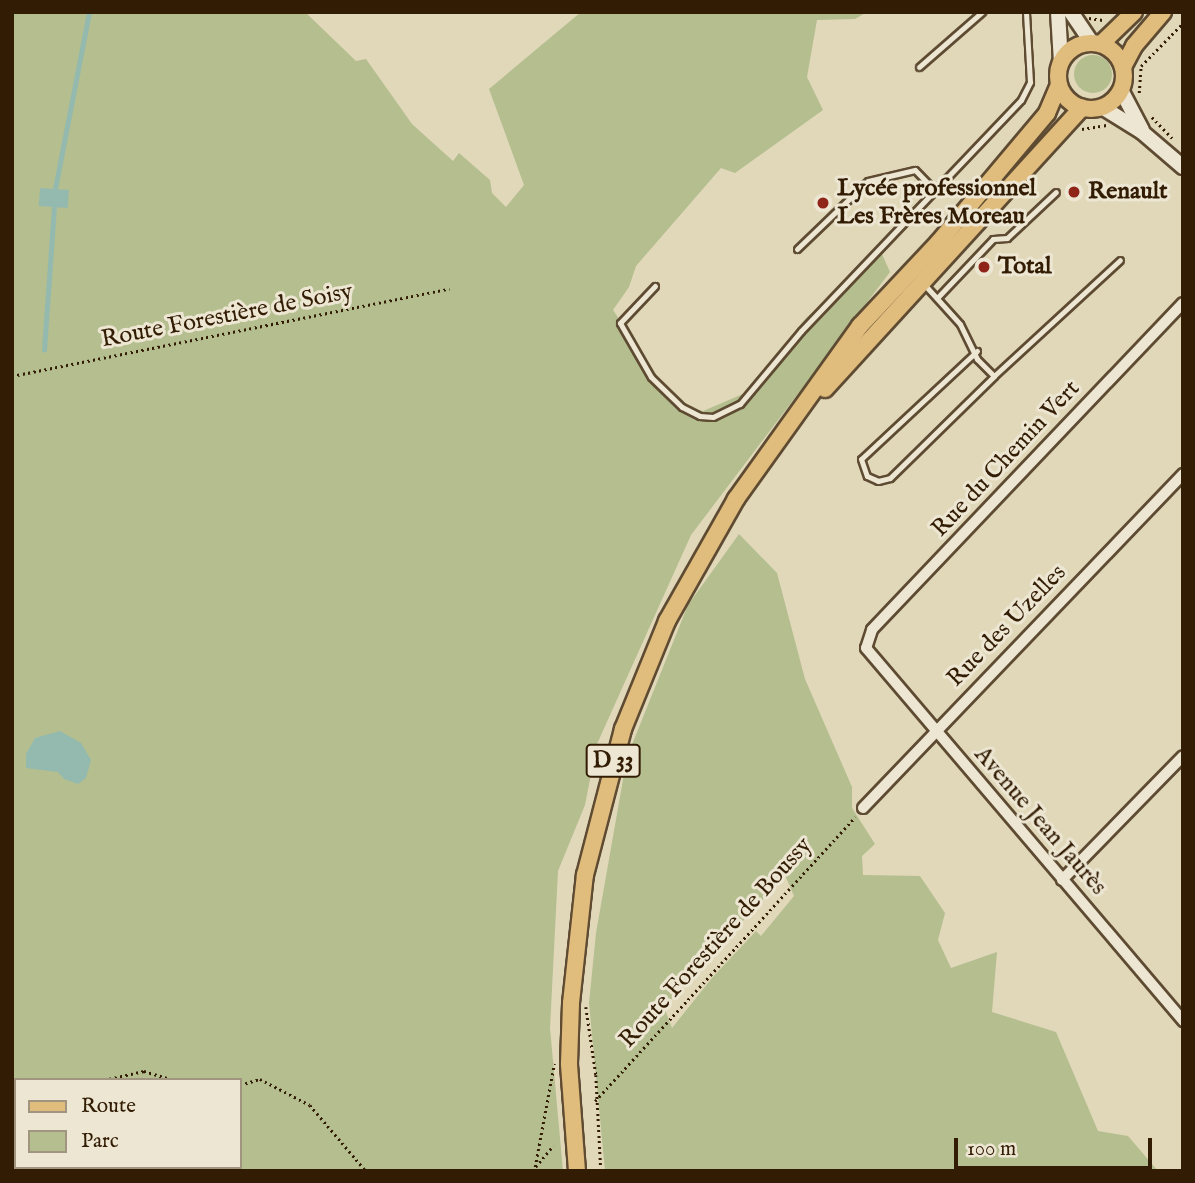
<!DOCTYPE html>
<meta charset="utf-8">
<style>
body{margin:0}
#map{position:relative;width:1195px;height:1183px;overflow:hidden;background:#e1d8ba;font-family:"IM FELL English",serif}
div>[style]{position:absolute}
.green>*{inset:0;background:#b4be8f}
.round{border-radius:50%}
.water>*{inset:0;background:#94baaf;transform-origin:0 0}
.stream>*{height:4.5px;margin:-2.25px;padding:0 2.25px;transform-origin:2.25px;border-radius:2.25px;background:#94baaf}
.path>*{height:2.5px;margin-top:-1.25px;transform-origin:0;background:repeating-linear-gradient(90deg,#331c04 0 2px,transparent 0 5.5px)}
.roads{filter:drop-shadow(2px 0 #5e4b32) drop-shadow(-2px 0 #5e4b32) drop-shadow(0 2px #5e4b32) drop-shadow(0 -2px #5e4b32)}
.lane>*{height:5px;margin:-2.5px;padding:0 2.5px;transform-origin:2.5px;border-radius:2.5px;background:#ece6d2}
.street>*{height:10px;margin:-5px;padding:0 5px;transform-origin:5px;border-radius:5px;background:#ece6d2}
.secondary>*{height:14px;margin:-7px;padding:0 7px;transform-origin:7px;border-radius:7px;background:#ece6d2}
.primary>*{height:16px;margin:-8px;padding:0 8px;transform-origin:8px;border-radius:8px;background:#e0bc7d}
.primary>.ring{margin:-8px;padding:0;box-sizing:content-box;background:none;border:16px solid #e0bc7d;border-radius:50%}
.dots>*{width:19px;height:19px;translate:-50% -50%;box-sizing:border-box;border:4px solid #ece6d2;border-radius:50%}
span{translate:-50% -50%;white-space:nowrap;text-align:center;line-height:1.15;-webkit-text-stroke:6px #ece6d2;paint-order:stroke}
.shield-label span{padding:2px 5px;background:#ece6d2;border:2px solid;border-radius:5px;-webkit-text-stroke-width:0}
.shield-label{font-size:23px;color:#331c04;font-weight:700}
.poi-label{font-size:24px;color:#331c04;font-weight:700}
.left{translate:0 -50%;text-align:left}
.street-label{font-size:24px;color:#331c04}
.frame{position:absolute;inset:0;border:14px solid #331c04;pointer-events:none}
.legend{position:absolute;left:14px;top:1078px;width:228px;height:91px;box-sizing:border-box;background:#ece6d2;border:2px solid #a29580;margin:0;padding:9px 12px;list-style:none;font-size:21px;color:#331c04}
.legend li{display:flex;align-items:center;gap:14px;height:35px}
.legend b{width:35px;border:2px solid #a29580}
.scale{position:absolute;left:954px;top:1138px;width:198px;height:32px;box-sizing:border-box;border:4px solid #331c04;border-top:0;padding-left:9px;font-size:21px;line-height:24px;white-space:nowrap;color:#331c04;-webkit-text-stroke:5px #ece6d2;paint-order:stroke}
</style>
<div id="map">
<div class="green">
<i style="clip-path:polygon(evenodd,12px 12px,305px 12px,356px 61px,366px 59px,412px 124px,453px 161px,459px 153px,490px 180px,492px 193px,506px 207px,524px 185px,489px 89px,581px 12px,867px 12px,855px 19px,817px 20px,807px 77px,823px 110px,735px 173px,721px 168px,636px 266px,629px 287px,613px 310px,678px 407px,703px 411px,743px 394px,807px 317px,882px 254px,890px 272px,691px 535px,597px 744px,585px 805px,558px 871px,550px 1028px,563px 1171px,12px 1171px,12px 12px,16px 1080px,240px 1080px,240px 1167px,16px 1167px,16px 1080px)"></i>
<i class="round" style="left:1074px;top:55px;width:38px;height:38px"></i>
<i style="clip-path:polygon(evenodd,739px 534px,777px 573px,805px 679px,852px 787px,852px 808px,875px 844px,862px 856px,863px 875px,920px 876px,945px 913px,938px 940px,951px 968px,997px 952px,992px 1012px,1056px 1032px,1098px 1131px,1128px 1136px,1158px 1171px,605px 1171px,589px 1003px,596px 933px,627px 757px,688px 605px,739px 534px,785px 875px,794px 896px,761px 936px,756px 931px,712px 978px,672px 1028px,664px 1007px,785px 875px)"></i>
</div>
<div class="water">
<i style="left:40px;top:188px;width:29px;height:18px;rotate:4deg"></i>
<i style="clip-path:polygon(60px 731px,81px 743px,91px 760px,86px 778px,78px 784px,64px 779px,58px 772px,26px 768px,26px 754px,35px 738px)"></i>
</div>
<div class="stream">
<i style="left:55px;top:189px;width:180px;rotate:-79.1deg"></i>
<i style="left:44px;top:350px;width:143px;rotate:-86deg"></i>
</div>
<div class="path">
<i style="left:1089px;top:18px;width:14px;rotate:8deg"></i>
<i style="left:1139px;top:93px;width:27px;rotate:-86deg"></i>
<i style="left:1141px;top:66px;width:60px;rotate:-45.7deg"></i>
<i style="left:1152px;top:117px;width:32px;rotate:46deg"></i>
<i style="left:1082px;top:129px;width:25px;rotate:-9deg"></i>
<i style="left:12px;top:376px;width:446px;rotate:-11.3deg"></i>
<i style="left:586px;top:1007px;width:69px;rotate:81.6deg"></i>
<i style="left:596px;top:1075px;width:96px;rotate:87deg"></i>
<i style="left:104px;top:1080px;width:41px;rotate:-12.7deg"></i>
<i style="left:144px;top:1071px;width:30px;rotate:17deg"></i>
<i style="left:240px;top:1085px;width:21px;rotate:-17deg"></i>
<i style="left:260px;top:1079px;width:56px;rotate:27.5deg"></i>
<i style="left:310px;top:1105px;width:87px;rotate:49.7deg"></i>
<i style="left:12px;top:1091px;width:6px;rotate:51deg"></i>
<i style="left:595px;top:1101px;width:385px;rotate:-47.5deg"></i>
<i style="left:12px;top:1120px;width:12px;rotate:-70deg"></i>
<i style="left:535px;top:1167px;width:105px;rotate:-79.5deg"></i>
<i style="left:532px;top:1171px;width:33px;rotate:-50deg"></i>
</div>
<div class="roads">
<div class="lane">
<i style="left:919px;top:67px;width:84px;rotate:-41.1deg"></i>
<i style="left:797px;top:249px;width:98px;rotate:-43.8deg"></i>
<i style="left:868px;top:181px;width:48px;rotate:-13.2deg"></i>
<i style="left:915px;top:170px;width:29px;rotate:46deg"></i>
<i style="left:923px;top:283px;width:55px;rotate:47.9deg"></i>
<i style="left:960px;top:324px;width:39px;rotate:64deg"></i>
<i style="left:977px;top:359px;width:24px;rotate:45deg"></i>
<i style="left:994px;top:376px;width:171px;rotate:-42.6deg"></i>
<i style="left:655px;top:286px;width:51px;rotate:133.4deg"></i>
<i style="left:620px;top:323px;width:62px;rotate:60.1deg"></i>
<i style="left:651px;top:377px;width:43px;rotate:44.1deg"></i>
<i style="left:682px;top:407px;width:20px;rotate:27deg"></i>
<i style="left:700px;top:416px;width:13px;rotate:4deg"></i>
<i style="left:713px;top:417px;width:30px;rotate:-26deg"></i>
<i style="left:740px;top:404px;width:95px;rotate:-50.1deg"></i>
<i style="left:801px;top:331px;width:319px;rotate:-46.4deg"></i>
<i style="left:1021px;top:100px;width:20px;rotate:-63deg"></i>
<i style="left:1030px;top:82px;width:70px;rotate:-93.3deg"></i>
<i style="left:937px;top:298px;width:81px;rotate:-46.5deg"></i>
<i style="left:993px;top:239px;width:14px;rotate:-4deg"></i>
<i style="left:1007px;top:238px;width:67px;rotate:-43.2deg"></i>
<i style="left:977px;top:351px;width:158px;rotate:137deg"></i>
<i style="left:861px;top:459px;width:18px;rotate:71deg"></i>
<i style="left:867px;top:476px;width:12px;rotate:24deg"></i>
<i style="left:878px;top:481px;width:12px;rotate:-14deg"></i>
<i style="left:890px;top:478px;width:146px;rotate:-44.4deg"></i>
</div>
<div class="street">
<i style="left:1183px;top:303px;width:451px;rotate:133.6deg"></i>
<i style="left:872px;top:630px;width:19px;rotate:108deg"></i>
<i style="left:866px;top:648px;width:490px;rotate:49.6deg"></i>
<i style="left:863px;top:808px;width:463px;rotate:-46.2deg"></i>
<i style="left:1062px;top:880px;width:173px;rotate:-45.7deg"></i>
</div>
<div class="secondary">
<i style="left:1058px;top:12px;width:50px;rotate:86.6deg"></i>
<i style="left:1071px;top:12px;width:37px;rotate:56deg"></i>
<i style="left:1121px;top:90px;width:45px;rotate:62.3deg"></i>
<i style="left:1102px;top:107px;width:47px;rotate:32deg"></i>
<i style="left:1142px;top:132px;width:54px;rotate:40.5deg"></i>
</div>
<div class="primary">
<i class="ring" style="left:1058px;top:43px;width:50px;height:50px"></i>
<i style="left:1101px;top:44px;width:46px;rotate:-44.1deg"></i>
<i style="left:1123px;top:67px;width:24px;rotate:-62deg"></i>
<i style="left:1134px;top:46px;width:45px;rotate:-49.5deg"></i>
<i style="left:825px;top:389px;width:381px;rotate:-47.6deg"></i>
<i style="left:577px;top:1171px;width:107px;rotate:-94.3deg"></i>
<i style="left:569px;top:1064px;width:61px;rotate:-88.1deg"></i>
<i style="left:571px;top:1003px;width:129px;rotate:-83.8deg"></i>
<i style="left:585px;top:875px;width:151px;rotate:-75.4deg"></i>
<i style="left:623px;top:729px;width:117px;rotate:-67.8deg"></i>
<i style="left:667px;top:621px;width:140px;rotate:-60.5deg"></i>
<i style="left:736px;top:499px;width:213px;rotate:-54.4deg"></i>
<i style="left:860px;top:326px;width:114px;rotate:-46.8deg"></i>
<i style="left:938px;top:243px;width:170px;rotate:-50deg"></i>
<i style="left:1047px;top:113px;width:30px;rotate:-67deg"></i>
</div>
</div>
<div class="dots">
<i style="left:1074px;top:192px;background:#8f2418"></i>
<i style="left:823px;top:203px;background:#8f2418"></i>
<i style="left:984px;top:267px;background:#8f2418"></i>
</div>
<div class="shield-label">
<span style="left:613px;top:761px">D 33</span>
</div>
<div class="poi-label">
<span class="left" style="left:837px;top:203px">Lycée professionnel<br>Les Frères Moreau</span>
<span class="left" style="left:1088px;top:192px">Renault</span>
<span class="left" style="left:998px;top:267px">Total</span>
</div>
<div class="street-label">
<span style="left:227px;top:316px;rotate:-11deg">Route Forestière de Soisy</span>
<span style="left:1006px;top:459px;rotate:-47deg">Rue du Chemin Vert</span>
<span style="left:1007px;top:626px;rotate:-46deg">Rue des Uzelles</span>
<span style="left:1040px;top:821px;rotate:49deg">Avenue Jean Jaurès</span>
<span style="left:716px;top:943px;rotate:-48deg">Route Forestière de Boussy</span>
</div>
<div class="frame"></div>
<ul class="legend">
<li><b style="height:9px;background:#e0bc7d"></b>Route</li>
<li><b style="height:19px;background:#b4be8f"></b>Parc</li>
</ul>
<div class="scale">100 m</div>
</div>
